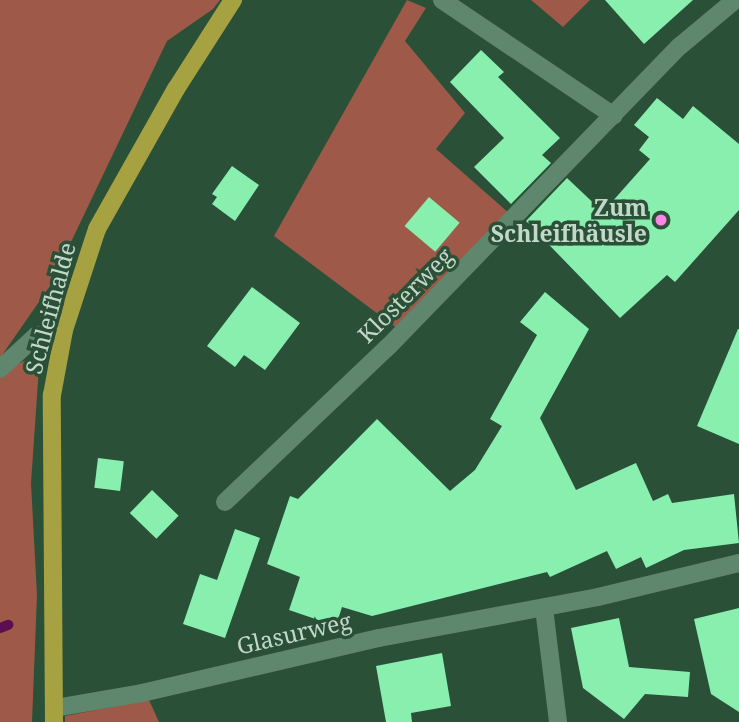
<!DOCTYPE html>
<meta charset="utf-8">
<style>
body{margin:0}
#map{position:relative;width:739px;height:722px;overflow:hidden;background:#2a5038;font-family:"Noto Serif",serif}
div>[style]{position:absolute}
.green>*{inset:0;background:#9e5948}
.stream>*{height:10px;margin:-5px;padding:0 5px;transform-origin:5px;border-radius:5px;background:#5b0e50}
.building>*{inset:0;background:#89efaf;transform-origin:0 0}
.minor>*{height:18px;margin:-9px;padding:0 9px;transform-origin:9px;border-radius:9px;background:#5f876d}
.major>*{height:18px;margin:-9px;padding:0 9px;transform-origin:9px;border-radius:9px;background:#a6a242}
.dots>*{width:19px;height:19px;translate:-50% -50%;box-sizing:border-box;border:4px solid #2a5038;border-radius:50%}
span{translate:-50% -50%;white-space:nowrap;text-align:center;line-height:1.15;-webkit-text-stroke:7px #2a5038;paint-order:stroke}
.poi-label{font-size:23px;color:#c3d8c9;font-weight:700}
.right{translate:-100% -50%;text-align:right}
.street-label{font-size:23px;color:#c3d8c9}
</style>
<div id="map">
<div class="green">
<i style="clip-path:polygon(0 0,220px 0,213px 9px,167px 41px,50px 286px,0 358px)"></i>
<i style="clip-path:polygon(407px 0,426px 8px,405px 41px,465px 113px,436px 149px,511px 215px,398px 329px,274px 236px)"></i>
<i style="clip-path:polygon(531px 0,590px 0,563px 27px)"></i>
<i style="clip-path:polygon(28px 359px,39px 367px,31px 483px,37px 595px,32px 722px,0 722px,0 378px,6px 370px)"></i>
<i style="clip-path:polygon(149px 700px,159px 722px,65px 722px,65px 716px)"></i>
</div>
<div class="stream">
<i style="left:0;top:628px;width:9px;rotate:-21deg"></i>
</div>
<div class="building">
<i style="clip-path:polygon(605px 0,693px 0,644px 44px)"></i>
<i style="clip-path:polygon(481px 50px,504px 72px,498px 77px,560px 138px,542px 155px,551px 163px,511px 204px,474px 167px,504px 138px,450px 82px)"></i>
<i style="clip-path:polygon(657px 98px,683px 119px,693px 106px,739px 144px,739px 210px,675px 282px,667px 275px,620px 318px,526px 221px,567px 178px,603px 212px,650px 159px,639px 150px,649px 137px,634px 125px)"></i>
<i style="clip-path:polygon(232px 166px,259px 185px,235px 221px,212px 204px,217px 197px,212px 194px)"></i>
<i style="left:429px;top:197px;width:40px;height:38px;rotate:40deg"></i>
<i style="clip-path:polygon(252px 287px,300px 323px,265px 370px,244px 355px,235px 367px,207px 346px)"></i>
<i style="clip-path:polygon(545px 292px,589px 329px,540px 418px,576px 490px,636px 463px,653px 501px,668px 494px,672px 503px,734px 494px,739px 543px,684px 550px,646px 568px,641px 557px,616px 569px,607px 551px,550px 577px,547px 572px,372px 616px,342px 607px,336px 626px,289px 610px,300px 577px,267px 564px,290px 496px,298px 499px,377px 419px,450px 491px,475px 470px,502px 426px,490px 419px,537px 335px,520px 322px)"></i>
<i style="clip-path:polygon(738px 329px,739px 329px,739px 444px,697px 426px)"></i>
<i style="left:98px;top:458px;width:26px;height:30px;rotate:7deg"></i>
<i style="left:152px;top:490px;width:37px;height:32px;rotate:44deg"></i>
<i style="clip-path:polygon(235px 529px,260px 538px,225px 638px,183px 624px,200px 574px,217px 580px)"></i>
<i style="clip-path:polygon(739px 608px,739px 712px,711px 694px,694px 619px)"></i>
<i style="clip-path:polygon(619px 618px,629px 667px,690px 672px,688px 697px,645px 694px,624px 719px,583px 688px,571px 628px)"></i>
<i style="clip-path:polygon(442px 653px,451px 706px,411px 713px,412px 722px,386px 722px,376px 666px)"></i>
</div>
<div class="minor">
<i style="left:442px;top:0;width:207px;rotate:34deg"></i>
<i style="left:0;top:369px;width:50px;rotate:-42.6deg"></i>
<i style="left:37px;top:335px;width:27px;rotate:-10deg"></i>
<i style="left:225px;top:502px;width:225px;rotate:-43.6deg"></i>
<i style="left:388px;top:347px;width:419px;rotate:-45.9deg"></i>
<i style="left:680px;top:46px;width:72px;rotate:-39.9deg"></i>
<i style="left:544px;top:608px;width:115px;rotate:83deg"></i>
<i style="left:55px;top:708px;width:88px;rotate:-9.8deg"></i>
<i style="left:142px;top:693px;width:243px;rotate:-13.1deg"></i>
<i style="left:379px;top:638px;width:223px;rotate:-10.6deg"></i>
<i style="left:598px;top:597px;width:145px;rotate:-13.6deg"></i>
</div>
<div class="major">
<i style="left:54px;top:722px;width:327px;rotate:-90.4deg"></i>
<i style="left:52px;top:395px;width:66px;rotate:-79.5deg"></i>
<i style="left:64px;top:330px;width:106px;rotate:-71.9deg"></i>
<i style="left:97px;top:229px;width:161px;rotate:-60.6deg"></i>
<i style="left:176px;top:89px;width:106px;rotate:-57.4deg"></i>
</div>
<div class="dots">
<i style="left:661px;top:220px;background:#fb86e5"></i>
</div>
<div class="poi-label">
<span class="right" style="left:647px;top:220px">Zum<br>Schleifhäusle</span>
</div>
<div class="street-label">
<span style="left:405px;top:295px;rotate:-45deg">Klosterweg</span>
<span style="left:50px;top:308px;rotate:-75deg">Schleifhalde</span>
<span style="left:294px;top:633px;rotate:-13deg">Glasurweg</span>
</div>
</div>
